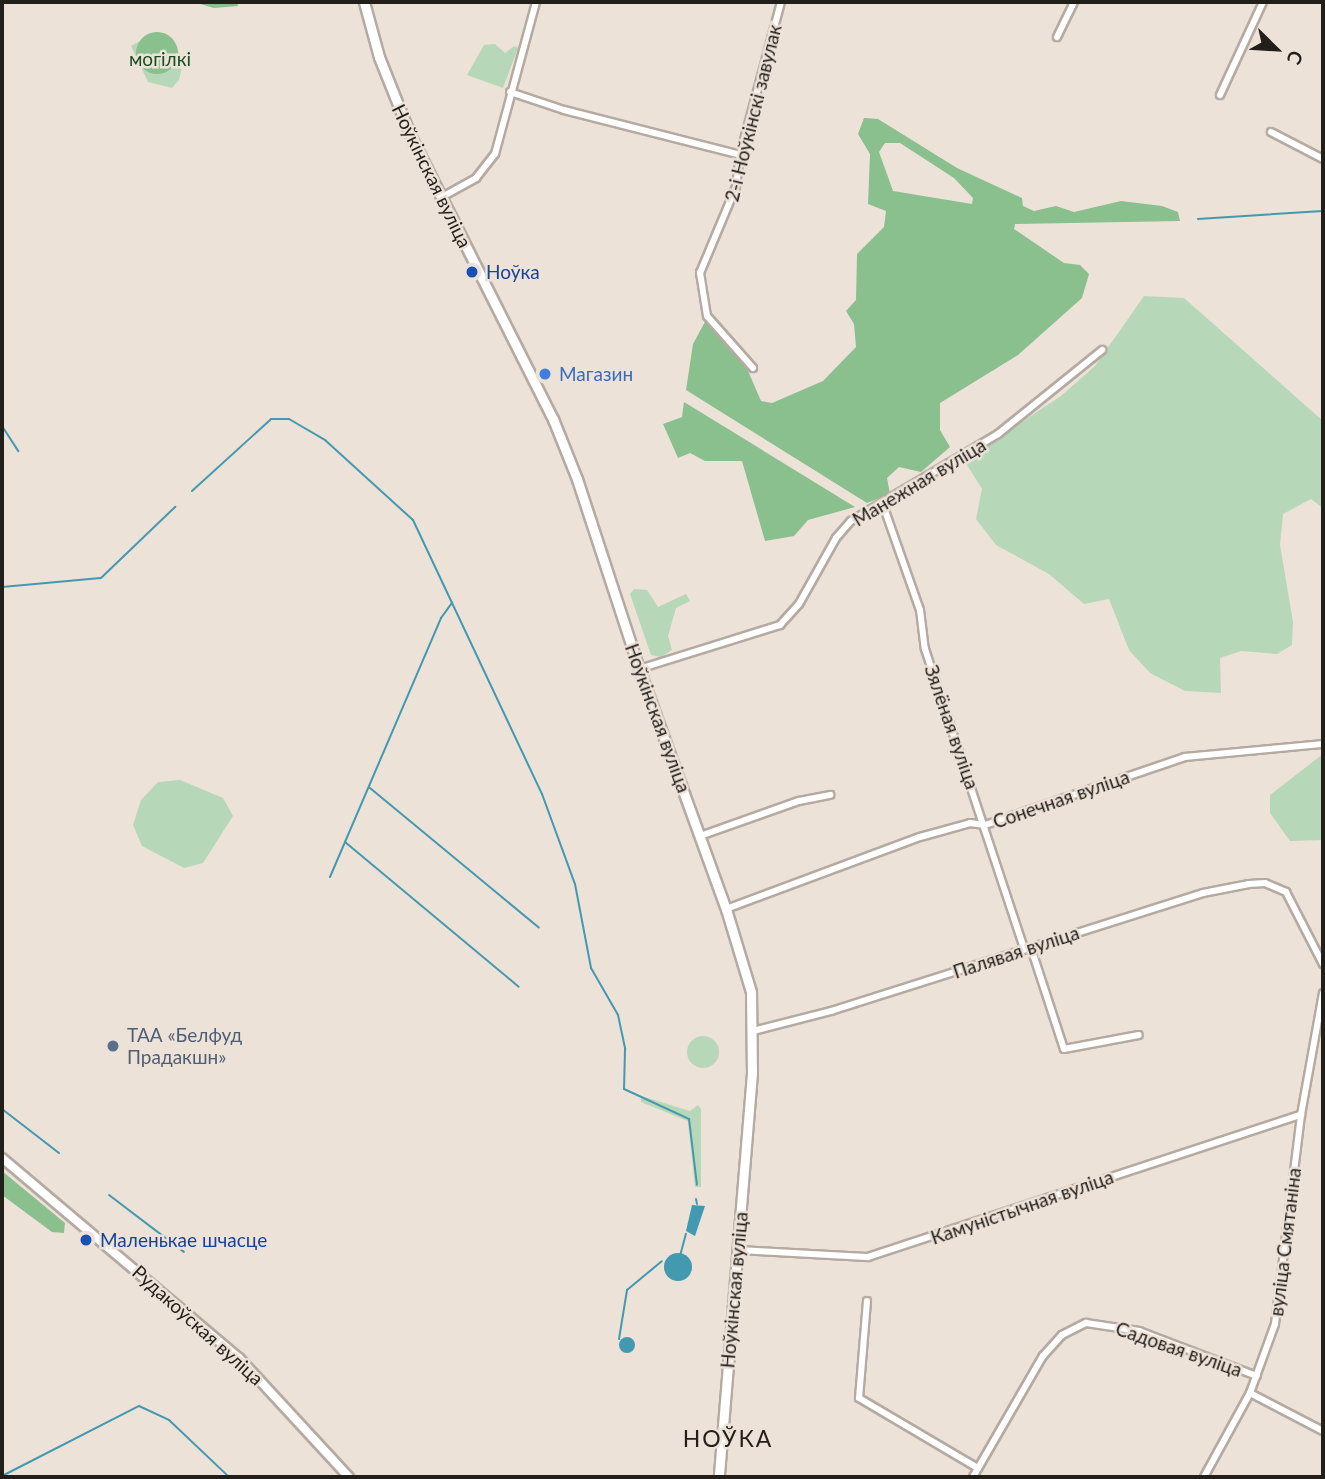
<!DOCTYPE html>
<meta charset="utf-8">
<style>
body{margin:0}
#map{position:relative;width:1325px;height:1479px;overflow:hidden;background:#ede2d8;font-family:Lato,sans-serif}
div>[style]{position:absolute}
.green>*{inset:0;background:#b7d7b9}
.round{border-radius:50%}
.forest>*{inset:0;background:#8abf8e}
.water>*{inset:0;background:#4399b0}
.stream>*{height:2px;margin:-1px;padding:0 1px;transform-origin:1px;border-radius:1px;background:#4399b0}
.roads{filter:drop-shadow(2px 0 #b5aaa1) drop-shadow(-2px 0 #b5aaa1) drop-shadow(0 2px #b5aaa1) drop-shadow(0 -2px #b5aaa1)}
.minor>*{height:6px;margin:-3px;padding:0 3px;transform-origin:3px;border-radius:3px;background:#fff}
.tertiary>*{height:8px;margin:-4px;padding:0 4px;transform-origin:4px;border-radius:4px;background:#fff}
.secondary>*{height:9px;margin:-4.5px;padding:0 4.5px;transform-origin:4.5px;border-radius:4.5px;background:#fff}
.dots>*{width:19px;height:19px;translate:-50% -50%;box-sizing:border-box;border:4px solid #ede2d8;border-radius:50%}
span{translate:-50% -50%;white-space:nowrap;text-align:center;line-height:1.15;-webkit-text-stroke:5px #ede2d8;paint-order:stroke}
.park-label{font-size:19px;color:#174f21}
.street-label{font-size:19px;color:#221e1a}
.transit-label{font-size:19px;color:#164399}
.left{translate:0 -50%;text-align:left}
.shop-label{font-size:19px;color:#366cbe}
.service-label{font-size:19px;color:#4e5e75}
.quarter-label{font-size:23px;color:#221e1a;letter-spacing:2px}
.frame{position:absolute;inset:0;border:4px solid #221e1a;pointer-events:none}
.north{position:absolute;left:1241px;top:14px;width:70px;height:70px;-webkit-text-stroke:5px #ede2d8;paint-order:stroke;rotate:114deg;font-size:19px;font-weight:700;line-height:28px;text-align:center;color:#221e1a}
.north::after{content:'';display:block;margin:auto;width:24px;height:32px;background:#221e1a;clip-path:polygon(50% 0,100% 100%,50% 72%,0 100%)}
</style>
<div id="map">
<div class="green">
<i style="clip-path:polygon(155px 32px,175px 45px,183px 62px,179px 80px,172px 88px,148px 82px,131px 46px)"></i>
<i style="clip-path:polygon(495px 44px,505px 53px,514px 46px,518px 48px,503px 88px,467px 75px,484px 45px)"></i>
<i style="clip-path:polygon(1144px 296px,1184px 298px,1323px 421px,1323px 508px,1311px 499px,1283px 514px,1280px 545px,1293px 622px,1292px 645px,1277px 654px,1241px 651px,1220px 658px,1221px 693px,1185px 691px,1150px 673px,1129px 650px,1109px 599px,1084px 604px,1049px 574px,996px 545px,976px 519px,982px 489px,964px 460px,1061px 396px,1095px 366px)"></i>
<i style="clip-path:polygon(634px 589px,647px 590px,658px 607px,686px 594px,690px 601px,676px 608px,668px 636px,672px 650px,661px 657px,651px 655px,630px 594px)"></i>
<i style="clip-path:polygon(1323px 754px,1323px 840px,1290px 841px,1270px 813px,1270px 795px)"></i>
<i style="clip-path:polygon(180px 780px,223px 798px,233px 816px,203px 863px,184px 868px,142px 846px,133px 825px,141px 800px,158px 782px)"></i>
<i class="round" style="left:687px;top:1036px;width:32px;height:32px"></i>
<i style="clip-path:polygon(641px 1096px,690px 1111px,698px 1105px,701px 1109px,701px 1187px,695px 1187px,688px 1121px,641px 1102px)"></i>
</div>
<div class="forest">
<i style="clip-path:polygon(193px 2px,237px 2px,238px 6px,214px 8px)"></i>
<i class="round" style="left:136px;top:32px;width:42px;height:42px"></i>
<i style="clip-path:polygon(evenodd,864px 118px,878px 119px,957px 168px,1022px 198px,1023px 206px,1034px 211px,1056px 206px,1074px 212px,1121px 201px,1162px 206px,1178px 212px,1180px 221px,1015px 224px,1014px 229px,1064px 263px,1080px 265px,1089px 274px,1082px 298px,1018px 355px,940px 403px,940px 430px,950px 447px,921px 472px,899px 467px,887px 478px,890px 494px,867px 503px,686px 390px,693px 344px,706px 320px,745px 364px,761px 401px,772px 403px,823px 381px,856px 347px,854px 324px,846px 311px,856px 300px,857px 254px,884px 227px,886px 211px,868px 204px,870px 154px,858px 134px,864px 118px,885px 143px,900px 143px,954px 178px,973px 198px,972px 204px,893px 191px,879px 152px,885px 143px)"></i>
<i style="clip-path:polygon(684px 402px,855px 507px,808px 520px,794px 536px,765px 541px,742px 461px,705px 461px,690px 453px,678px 458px,663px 424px,682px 417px)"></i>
<i style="clip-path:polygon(2px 1171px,65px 1223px,64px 1233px,52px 1232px,2px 1195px)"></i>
</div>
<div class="water">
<i style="clip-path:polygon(692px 1205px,705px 1206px,695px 1236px,686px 1231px)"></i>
<i class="round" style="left:664px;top:1253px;width:28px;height:28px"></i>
<i class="round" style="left:619px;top:1337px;width:16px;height:16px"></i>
</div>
<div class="stream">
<i style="left:1198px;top:219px;width:125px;rotate:-3.7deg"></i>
<i style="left:2px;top:426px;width:30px;rotate:57deg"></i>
<i style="left:192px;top:491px;width:107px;rotate:-42.3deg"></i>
<i style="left:271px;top:419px;width:18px"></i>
<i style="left:289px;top:419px;width:42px;rotate:30.3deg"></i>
<i style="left:325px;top:440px;width:119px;rotate:42.3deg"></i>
<i style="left:413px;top:520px;width:303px;rotate:64.8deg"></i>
<i style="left:542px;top:794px;width:96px;rotate:69.9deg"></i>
<i style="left:575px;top:884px;width:86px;rotate:79.2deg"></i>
<i style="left:591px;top:968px;width:54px;rotate:60.1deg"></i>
<i style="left:618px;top:1015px;width:35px;rotate:78deg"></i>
<i style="left:625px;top:1049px;width:40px;rotate:91.4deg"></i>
<i style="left:624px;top:1089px;width:72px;rotate:24.8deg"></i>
<i style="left:689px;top:1119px;width:66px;rotate:83.1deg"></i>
<i style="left:2px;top:587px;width:99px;rotate:-5.2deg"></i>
<i style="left:101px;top:578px;width:103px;rotate:-43.8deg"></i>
<i style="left:370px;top:788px;width:219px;rotate:39.6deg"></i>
<i style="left:345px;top:842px;width:226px;rotate:39.8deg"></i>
<i style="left:330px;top:877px;width:282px;rotate:-66.8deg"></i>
<i style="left:441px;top:618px;width:19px;rotate:-54deg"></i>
<i style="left:2px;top:1109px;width:72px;rotate:37.7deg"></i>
<i style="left:109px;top:1195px;width:94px;rotate:37.2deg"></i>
<i style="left:696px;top:1199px;width:5px;rotate:79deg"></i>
<i style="left:680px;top:1256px;width:23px;rotate:-75deg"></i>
<i style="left:619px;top:1339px;width:50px;rotate:-80.7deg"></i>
<i style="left:627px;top:1290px;width:45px;rotate:-39.6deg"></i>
<i style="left:2px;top:1476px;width:154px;rotate:-27.1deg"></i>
<i style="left:139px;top:1406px;width:33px;rotate:25deg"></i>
<i style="left:169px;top:1420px;width:83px;rotate:43.5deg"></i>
</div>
<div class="roads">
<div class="minor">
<i style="left:1057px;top:37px;width:39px;rotate:-64deg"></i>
<i style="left:510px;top:92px;width:57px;rotate:18.4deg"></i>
<i style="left:564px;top:110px;width:182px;rotate:14.3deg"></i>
<i style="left:1220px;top:95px;width:102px;rotate:-65.2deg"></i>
<i style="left:1271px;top:132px;width:59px;rotate:27.4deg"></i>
<i style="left:442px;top:197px;width:39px;rotate:-29deg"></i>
<i style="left:476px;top:178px;width:31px;rotate:-52deg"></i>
<i style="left:495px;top:154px;width:157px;rotate:-74.9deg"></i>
<i style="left:753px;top:368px;width:69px;rotate:-131.5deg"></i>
<i style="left:707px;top:316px;width:44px;rotate:-99.2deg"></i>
<i style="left:700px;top:273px;width:93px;rotate:-67.3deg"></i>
<i style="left:736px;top:187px;width:32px;rotate:-83deg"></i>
<i style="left:740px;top:155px;width:158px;rotate:-75deg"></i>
<i style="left:883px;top:505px;width:111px;rotate:70.6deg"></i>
<i style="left:920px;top:610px;width:39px;rotate:83deg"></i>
<i style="left:925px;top:649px;width:316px;rotate:71.7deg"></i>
<i style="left:639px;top:669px;width:148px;rotate:-17.3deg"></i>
<i style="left:780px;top:625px;width:28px;rotate:-48deg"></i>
<i style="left:799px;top:604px;width:76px;rotate:-60.7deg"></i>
<i style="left:836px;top:538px;width:23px;rotate:-49deg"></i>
<i style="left:851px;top:521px;width:171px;rotate:-30.6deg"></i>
<i style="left:998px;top:434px;width:134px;rotate:-38.9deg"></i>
<i style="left:700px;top:836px;width:105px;rotate:-19.5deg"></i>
<i style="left:799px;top:801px;width:32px;rotate:-11deg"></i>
<i style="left:726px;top:909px;width:207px;rotate:-20.4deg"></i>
<i style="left:920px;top:837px;width:52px;rotate:-15.6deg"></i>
<i style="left:970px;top:823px;width:15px;rotate:8deg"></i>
<i style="left:985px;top:825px;width:211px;rotate:-18.8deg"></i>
<i style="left:1185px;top:757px;width:139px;rotate:-5.4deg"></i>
<i style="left:1031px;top:948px;width:106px;rotate:71.9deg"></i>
<i style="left:1064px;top:1049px;width:76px;rotate:-10.6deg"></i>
<i style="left:753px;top:1031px;width:81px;rotate:-14.4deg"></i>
<i style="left:831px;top:1011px;width:390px;rotate:-17.6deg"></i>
<i style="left:1203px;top:893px;width:47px;rotate:-11.1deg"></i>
<i style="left:1249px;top:884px;width:16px;rotate:-4deg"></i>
<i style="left:1265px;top:883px;width:23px;rotate:23deg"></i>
<i style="left:1286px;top:892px;width:81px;rotate:62.8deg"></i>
<i style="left:737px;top:1250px;width:131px;rotate:3.1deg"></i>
<i style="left:868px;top:1257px;width:456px;rotate:-18.2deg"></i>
<i style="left:867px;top:1301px;width:97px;rotate:94.7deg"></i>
<i style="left:859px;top:1398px;width:138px;rotate:30.5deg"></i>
<i style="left:1250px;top:1393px;width:82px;rotate:27.5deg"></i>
<i style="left:973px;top:1477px;width:140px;rotate:-60deg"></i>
<i style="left:1043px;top:1356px;width:28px;rotate:-48deg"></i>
<i style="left:1062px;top:1335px;width:27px;rotate:-27deg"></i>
<i style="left:1086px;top:1323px;width:54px;rotate:8.6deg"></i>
<i style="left:1139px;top:1331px;width:126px;rotate:20.9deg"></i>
<i style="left:1204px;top:1477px;width:96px;rotate:-61.3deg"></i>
<i style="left:1250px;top:1393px;width:73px;rotate:-70.1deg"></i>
<i style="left:1275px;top:1324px;width:211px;rotate:-82.9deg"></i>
<i style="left:1301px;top:1115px;width:124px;rotate:-79.8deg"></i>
</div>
<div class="tertiary">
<i style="left:2px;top:1158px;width:310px;rotate:40.2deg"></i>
<i style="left:239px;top:1358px;width:162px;rotate:47.3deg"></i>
</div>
<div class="secondary">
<i style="left:364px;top:2px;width:57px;rotate:74.7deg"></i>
<i style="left:379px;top:57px;width:86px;rotate:68.2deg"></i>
<i style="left:411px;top:137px;width:316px;rotate:63.3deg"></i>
<i style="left:553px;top:419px;width:65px;rotate:68.2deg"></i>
<i style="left:577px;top:479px;width:200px;rotate:71.9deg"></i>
<i style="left:639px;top:669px;width:255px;rotate:70.1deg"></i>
<i style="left:726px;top:909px;width:87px;rotate:73.2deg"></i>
<i style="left:751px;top:992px;width:81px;rotate:89.3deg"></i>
<i style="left:752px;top:1073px;width:405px;rotate:94.7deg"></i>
</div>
</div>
<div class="dots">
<i style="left:472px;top:272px;background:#1a4fb4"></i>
<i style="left:545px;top:374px;background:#3f7fe0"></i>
<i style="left:113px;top:1046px;background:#5c6f8a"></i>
<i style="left:86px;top:1240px;background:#1a4fb4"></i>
</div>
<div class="park-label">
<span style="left:160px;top:59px">могілкі</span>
</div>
<div class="street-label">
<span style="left:753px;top:113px;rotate:-76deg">2-і Ноўкінскі завулак</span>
<span style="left:432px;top:176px;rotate:64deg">Ноўкінская вуліца</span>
<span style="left:919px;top:482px;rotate:-31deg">Манежная вуліца</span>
<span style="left:658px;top:718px;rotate:70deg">Ноўкінская вуліца</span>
<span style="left:952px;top:727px;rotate:71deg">Зялёная вуліца</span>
<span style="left:1061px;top:799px;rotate:-19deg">Сонечная вуліца</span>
<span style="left:1016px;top:952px;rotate:-18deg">Палявая вуліца</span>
<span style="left:1022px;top:1207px;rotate:-19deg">Камуністычная вуліца</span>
<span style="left:1285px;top:1242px;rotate:-83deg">вуліца Смятаніна</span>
<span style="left:734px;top:1290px;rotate:-85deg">Ноўкінская вуліца</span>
<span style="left:198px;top:1325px;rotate:42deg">Рудакоўская вуліца</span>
<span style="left:1179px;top:1349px;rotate:19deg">Садовая вуліца</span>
</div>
<div class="transit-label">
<span class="left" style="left:486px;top:272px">Ноўка</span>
<span class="left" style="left:100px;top:1240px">Маленькае шчасце</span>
</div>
<div class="shop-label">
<span class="left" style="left:559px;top:374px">Магазин</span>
</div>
<div class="service-label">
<span class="left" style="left:127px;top:1046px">ТАА «Белфуд<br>Прадакшн»</span>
</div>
<div class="quarter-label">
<span style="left:728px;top:1438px">НОЎКА</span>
</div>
<div class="frame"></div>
<div class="north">С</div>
</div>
